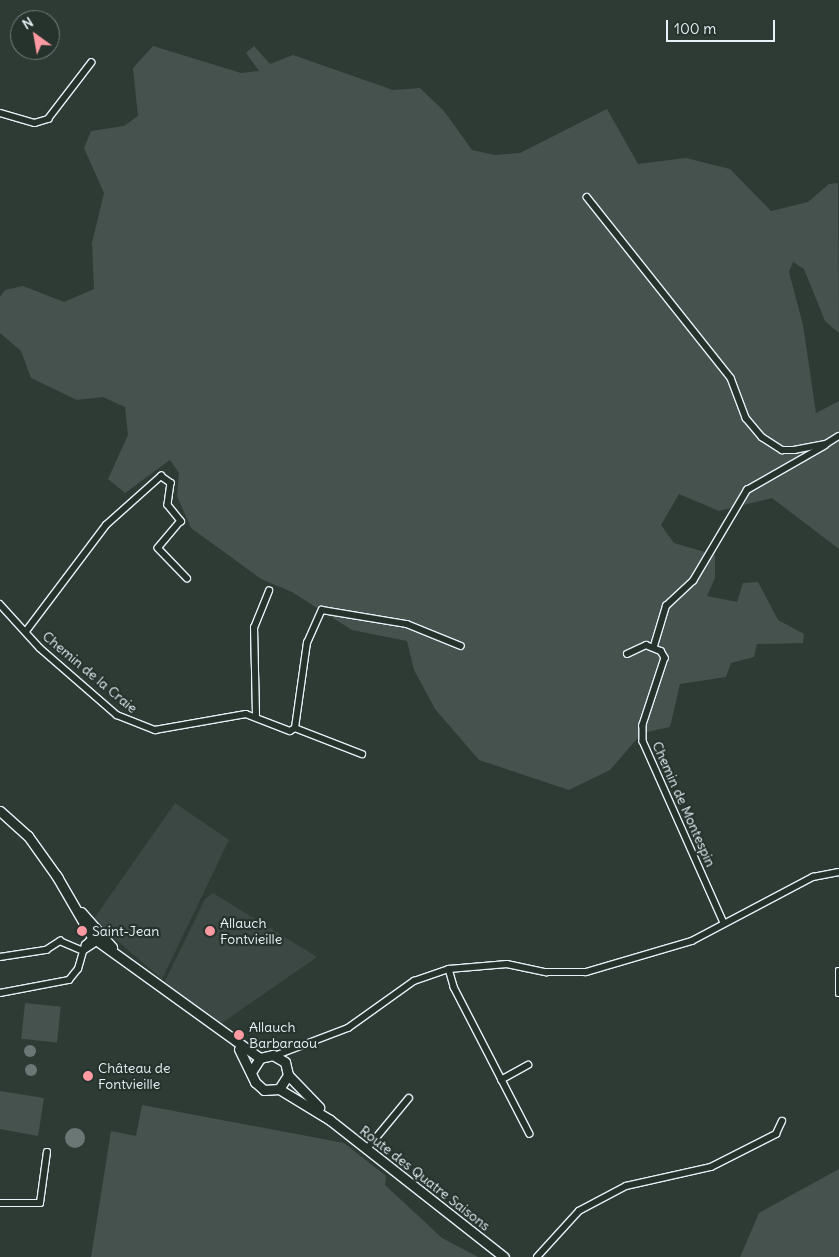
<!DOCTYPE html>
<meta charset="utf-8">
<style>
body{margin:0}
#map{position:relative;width:839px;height:1257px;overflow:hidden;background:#2e3b35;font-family:Delius,sans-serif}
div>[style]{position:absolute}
.built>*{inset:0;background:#3b4843}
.green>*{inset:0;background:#45524e;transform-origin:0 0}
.water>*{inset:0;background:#6b7775}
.round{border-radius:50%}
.roads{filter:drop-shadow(1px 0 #e8f1f8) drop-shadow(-1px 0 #e8f1f8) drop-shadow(0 1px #e8f1f8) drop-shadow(0 -1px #e8f1f8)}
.minor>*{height:5.5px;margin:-2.75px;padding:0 2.75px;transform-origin:2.75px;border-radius:2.75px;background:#26332d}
.secondary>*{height:9px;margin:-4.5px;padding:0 4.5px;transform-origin:4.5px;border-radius:4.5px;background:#26332d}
.dots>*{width:14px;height:14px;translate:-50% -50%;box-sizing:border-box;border:2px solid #26332d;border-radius:50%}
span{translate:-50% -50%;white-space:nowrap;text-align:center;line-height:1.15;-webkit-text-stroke:4.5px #26332d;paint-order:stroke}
.street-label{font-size:14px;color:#e8f1f8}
.poi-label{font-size:14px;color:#e8f1f8}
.left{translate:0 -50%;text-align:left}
.north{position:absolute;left:10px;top:10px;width:50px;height:50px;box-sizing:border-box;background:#26332d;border:1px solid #747f7e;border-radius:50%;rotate:328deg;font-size:14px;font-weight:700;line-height:20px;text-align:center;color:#e8f1f8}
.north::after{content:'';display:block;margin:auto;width:18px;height:22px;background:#ff9aa2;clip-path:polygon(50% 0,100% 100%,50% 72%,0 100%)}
.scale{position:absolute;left:666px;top:20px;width:109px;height:22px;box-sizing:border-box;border:2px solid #e8f1f8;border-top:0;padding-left:6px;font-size:15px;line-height:18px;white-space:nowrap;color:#e8f1f8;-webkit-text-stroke:4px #26332d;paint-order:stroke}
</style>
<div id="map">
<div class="built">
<i style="clip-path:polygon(175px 803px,229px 840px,162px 979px,93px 920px)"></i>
<i style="clip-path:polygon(213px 893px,317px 957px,219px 1025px,164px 983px,205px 899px)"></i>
</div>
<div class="green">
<i style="clip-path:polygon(153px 46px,241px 73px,259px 71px,246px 53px,254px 46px,270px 64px,293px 55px,393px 90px,420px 88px,444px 111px,472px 150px,495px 155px,520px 153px,607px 109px,638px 164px,686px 158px,730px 169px,771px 211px,808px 202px,829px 184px,838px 183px,839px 333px,825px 321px,804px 269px,793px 262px,789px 272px,803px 325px,816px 413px,839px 401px,839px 549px,772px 498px,719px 511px,679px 494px,661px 525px,674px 543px,715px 555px,715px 578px,707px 596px,737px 602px,743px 583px,758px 582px,778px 620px,804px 634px,803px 643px,757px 644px,754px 657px,731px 663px,726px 677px,680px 684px,670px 727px,642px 733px,610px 770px,569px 790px,479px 760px,435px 709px,414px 670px,407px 641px,352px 630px,292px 592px,261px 579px,191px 528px,177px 496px,179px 473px,170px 460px,125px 493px,108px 479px,128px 435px,125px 407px,103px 397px,77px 400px,31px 378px,21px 351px,0 333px,0 297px,5px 290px,23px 286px,64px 302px,94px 289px,92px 243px,104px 193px,84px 148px,91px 131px,124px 126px,138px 116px,133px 68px)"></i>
<i style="left:25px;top:1003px;width:36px;height:36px;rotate:6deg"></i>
<i style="clip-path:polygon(0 1091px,44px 1098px,38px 1136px,0 1129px)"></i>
<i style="clip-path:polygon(142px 1105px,344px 1143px,386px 1176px,385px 1185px,442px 1238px,478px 1257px,91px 1257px,111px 1131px,136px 1136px)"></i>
<i style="clip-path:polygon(839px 1169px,839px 1257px,740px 1257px,759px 1213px)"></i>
</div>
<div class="water">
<i class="round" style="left:24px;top:1045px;width:12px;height:12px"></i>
<i class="round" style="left:25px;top:1064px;width:12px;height:12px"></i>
<i class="round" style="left:65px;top:1128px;width:20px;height:20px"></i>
</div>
<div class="roads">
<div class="minor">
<i style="left:0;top:113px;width:36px;rotate:16deg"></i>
<i style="left:35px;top:123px;width:14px;rotate:-17deg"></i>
<i style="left:48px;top:119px;width:71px;rotate:-52.5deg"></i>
<i style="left:587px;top:197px;width:231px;rotate:51.5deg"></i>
<i style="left:731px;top:378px;width:43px;rotate:69.4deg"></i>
<i style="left:746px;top:418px;width:25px;rotate:50deg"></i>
<i style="left:762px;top:437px;width:24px;rotate:33deg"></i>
<i style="left:782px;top:450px;width:12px"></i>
<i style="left:794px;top:450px;width:33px;rotate:-11deg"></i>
<i style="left:826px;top:444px;width:15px;rotate:-32deg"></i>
<i style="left:0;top:604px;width:59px;rotate:47.7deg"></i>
<i style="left:40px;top:648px;width:102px;rotate:41deg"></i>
<i style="left:117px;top:715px;width:41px;rotate:21.5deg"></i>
<i style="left:155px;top:730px;width:92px;rotate:-10deg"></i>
<i style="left:246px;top:714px;width:47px;rotate:21.1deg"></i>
<i style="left:290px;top:731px;width:6px;rotate:-31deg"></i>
<i style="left:295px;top:728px;width:86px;rotate:-82deg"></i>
<i style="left:307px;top:643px;width:36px;rotate:-66deg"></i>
<i style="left:322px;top:610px;width:86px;rotate:9.4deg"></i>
<i style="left:407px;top:624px;width:58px;rotate:22.2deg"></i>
<i style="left:27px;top:630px;width:131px;rotate:-53deg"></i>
<i style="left:106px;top:525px;width:74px;rotate:-41.7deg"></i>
<i style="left:161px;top:476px;width:12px;rotate:35deg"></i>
<i style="left:171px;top:483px;width:22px;rotate:98deg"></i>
<i style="left:168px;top:505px;width:21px;rotate:51deg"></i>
<i style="left:181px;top:521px;width:35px;rotate:130deg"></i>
<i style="left:158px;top:548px;width:42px;rotate:46deg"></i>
<i style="left:654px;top:646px;width:42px;rotate:-73.3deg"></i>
<i style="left:666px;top:606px;width:37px;rotate:-43deg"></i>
<i style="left:693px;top:581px;width:106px;rotate:-59.3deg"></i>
<i style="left:747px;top:490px;width:89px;rotate:-29.7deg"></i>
<i style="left:627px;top:654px;width:21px;rotate:-25deg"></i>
<i style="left:646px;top:645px;width:16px;rotate:22deg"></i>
<i style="left:661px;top:651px;width:8px;rotate:60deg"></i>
<i style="left:665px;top:658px;width:71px;rotate:108.2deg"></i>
<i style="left:643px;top:725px;width:16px;rotate:90deg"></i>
<i style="left:643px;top:741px;width:199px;rotate:66deg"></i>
<i style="left:256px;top:715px;width:87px;rotate:-91.3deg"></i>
<i style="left:254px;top:628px;width:40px;rotate:-68deg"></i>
<i style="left:295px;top:728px;width:72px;rotate:21.2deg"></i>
<i style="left:83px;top:951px;width:20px;rotate:-33deg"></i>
<i style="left:0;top:957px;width:47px;rotate:-8.7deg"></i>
<i style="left:46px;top:950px;width:17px;rotate:-33deg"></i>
<i style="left:60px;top:941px;width:25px;rotate:23deg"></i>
<i style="left:449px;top:969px;width:19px;rotate:74deg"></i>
<i style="left:454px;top:987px;width:165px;rotate:62.7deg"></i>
<i style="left:839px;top:971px;width:22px;rotate:90deg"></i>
<i style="left:0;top:993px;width:70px;rotate:-10.7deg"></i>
<i style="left:69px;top:980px;width:14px;rotate:-51deg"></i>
<i style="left:78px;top:969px;width:25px;rotate:-74deg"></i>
<i style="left:85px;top:945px;width:13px;rotate:-45deg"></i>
<i style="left:277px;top:1055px;width:76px;rotate:-20.8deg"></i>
<i style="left:348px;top:1028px;width:81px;rotate:-35.5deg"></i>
<i style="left:414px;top:981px;width:37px;rotate:-19deg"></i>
<i style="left:449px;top:969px;width:58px;rotate:-4.9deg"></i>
<i style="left:507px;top:964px;width:40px;rotate:12deg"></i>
<i style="left:546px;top:972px;width:40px"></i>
<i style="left:586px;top:972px;width:110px;rotate:-16.3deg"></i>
<i style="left:692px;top:941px;width:137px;rotate:-27.9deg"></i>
<i style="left:813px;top:877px;width:26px;rotate:-11deg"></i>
<i style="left:501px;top:1080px;width:31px;rotate:-29deg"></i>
<i style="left:366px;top:1150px;width:67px;rotate:-50.4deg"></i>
<i style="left:0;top:1203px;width:40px"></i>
<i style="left:40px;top:1203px;width:51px;rotate:-82.2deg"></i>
<i style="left:537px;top:1257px;width:62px;rotate:-47.6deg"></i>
<i style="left:579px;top:1211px;width:53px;rotate:-28deg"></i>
<i style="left:626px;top:1186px;width:87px;rotate:-12.6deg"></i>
<i style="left:711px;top:1167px;width:73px;rotate:-26.9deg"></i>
<i style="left:776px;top:1134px;width:14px;rotate:-65deg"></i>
</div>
<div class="secondary">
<i style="left:0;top:811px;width:38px;rotate:42deg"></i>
<i style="left:28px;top:836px;width:52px;rotate:54.5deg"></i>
<i style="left:56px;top:875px;width:72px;rotate:59.9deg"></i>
<i style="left:92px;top:937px;width:207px;rotate:35.8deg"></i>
<i style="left:81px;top:912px;width:47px;rotate:48.5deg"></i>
<i style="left:239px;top:1049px;width:37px;rotate:64deg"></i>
<i style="left:255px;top:1082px;width:12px;rotate:42deg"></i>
<i style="left:264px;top:1090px;width:15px;rotate:-4deg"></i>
<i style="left:279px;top:1089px;width:17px;rotate:-57deg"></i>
<i style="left:288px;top:1075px;width:13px;rotate:-103deg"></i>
<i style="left:285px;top:1062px;width:14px;rotate:-150deg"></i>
<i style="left:273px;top:1055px;width:13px;rotate:167deg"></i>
<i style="left:260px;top:1058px;width:15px;rotate:122deg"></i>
<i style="left:288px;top:1075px;width:45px;rotate:45.9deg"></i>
<i style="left:279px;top:1089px;width:60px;rotate:31.3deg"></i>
<i style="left:330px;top:1120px;width:221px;rotate:38.2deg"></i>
</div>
</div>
<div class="dots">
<i style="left:82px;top:931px;background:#ff9aa2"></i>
<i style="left:210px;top:931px;background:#ff9aa2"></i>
<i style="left:239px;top:1035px;background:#ff9aa2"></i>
<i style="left:88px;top:1076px;background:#ff9aa2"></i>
</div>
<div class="street-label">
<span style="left:90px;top:672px;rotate:40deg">Chemin de la Craie</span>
<span style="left:684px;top:804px;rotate:66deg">Chemin de Montespin</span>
<span style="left:425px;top:1178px;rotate:38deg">Route des Quatre Saisons</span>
</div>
<div class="poi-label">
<span class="left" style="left:220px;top:931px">Allauch<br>Fontvieille</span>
<span class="left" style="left:92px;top:931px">Saint-Jean</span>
<span class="left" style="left:249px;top:1035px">Allauch<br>Barbaraou</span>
<span class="left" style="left:98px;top:1076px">Château de<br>Fontvieille</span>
</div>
<div class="north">N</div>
<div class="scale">100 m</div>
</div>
